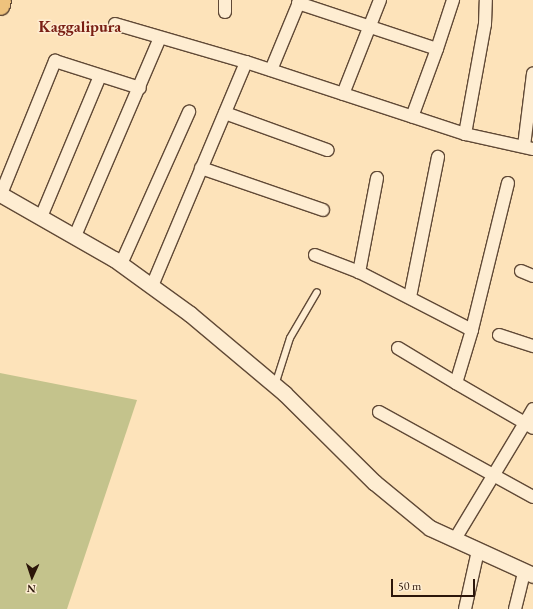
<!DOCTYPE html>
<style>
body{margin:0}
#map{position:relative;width:533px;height:609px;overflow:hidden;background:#fde3ba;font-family:"EB Garamond",serif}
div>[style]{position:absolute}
.green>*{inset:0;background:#c4c38c}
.roads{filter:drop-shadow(1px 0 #604936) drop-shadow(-1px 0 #604936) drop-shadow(0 1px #604936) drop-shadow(0 -1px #604936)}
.service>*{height:6px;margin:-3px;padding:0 3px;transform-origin:3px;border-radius:3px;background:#feedd2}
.minor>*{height:12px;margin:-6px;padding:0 6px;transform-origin:6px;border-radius:6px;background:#feedd2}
.tertiary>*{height:15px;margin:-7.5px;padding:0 7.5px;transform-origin:7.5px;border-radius:7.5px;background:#feedd2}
.trunk>*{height:20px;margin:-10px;padding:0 10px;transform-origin:10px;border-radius:10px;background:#eec27d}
span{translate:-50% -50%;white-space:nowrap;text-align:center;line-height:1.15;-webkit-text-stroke:3px #feedd2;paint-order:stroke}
.quarter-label{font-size:16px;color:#7a1f14;font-weight:700}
.north{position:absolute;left:12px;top:557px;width:40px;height:40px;-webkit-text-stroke:3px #feedd2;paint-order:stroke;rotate:183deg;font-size:11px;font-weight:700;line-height:16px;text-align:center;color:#2c160a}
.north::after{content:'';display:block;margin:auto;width:14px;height:18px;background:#2c160a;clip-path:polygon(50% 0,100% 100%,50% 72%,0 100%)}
.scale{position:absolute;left:391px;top:579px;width:84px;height:18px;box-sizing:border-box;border:2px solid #2c160a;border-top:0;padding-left:5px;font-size:12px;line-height:14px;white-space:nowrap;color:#2c160a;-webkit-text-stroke:3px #feedd2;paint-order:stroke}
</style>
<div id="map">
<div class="green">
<i style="clip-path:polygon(0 373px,137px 400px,67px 609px,0 609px)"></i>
</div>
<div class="roads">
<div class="service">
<i style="left:275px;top:385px;width:49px;rotate:-72.3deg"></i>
<i style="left:290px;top:338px;width:53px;rotate:-59.6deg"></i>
</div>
<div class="minor">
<i style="left:298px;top:3px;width:146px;rotate:18.3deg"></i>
<i style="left:437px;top:49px;width:72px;rotate:110.2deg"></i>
<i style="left:225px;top:12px;width:12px;rotate:-90deg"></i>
<i style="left:115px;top:24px;width:136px;rotate:16.2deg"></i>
<i style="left:437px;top:49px;width:52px;rotate:-71.9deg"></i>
<i style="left:271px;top:70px;width:76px;rotate:-67.5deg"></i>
<i style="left:343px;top:94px;width:101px;rotate:-68.5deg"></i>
<i style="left:225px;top:113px;width:109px;rotate:19.9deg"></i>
<i style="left:465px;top:134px;width:112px;rotate:-79.7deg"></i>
<i style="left:485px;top:24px;width:24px;rotate:-88deg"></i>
<i style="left:524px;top:146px;width:73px;rotate:-82.9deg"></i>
<i style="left:201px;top:168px;width:129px;rotate:19deg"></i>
<i style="left:377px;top:178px;width:96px;rotate:100.8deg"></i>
<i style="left:359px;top:272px;width:127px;rotate:27.2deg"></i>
<i style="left:508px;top:183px;width:151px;rotate:103.8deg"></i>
<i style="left:472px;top:330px;width:55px;rotate:106.8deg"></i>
<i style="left:456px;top:383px;width:80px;rotate:30.1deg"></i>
<i style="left:525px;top:423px;width:16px;rotate:-60deg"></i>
<i style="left:1px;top:194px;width:144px;rotate:-67.9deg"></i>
<i style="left:55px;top:61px;width:89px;rotate:17.6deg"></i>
<i style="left:41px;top:217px;width:153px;rotate:-67.3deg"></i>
<i style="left:75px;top:236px;width:215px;rotate:-66.8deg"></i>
<i style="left:315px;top:255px;width:47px;rotate:21.1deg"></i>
<i style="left:121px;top:264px;width:167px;rotate:-65.9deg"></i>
<i style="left:521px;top:271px;width:13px;rotate:23deg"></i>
<i style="left:152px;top:286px;width:243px;rotate:-67.2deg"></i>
<i style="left:246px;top:62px;width:231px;rotate:18.2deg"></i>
<i style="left:465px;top:134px;width:70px;rotate:12.4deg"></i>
<i style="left:410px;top:297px;width:143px;rotate:-78.7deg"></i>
<i style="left:499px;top:335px;width:36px;rotate:18deg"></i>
<i style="left:398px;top:348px;width:68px;rotate:31.1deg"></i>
<i style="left:379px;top:412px;width:176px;rotate:28.9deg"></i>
<i style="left:455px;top:539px;width:135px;rotate:-58.9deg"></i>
<i style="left:525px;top:423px;width:9px;rotate:32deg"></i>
<i style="left:465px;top:609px;width:59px;rotate:-77.4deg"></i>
<i style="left:515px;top:609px;width:38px;rotate:-76deg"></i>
</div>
<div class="tertiary">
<i style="left:0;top:194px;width:131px;rotate:29.7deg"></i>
<i style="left:114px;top:259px;width:94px;rotate:35.9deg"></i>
<i style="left:190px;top:314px;width:123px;rotate:40deg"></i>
<i style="left:284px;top:393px;width:127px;rotate:44.7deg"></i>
<i style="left:374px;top:482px;width:72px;rotate:39.4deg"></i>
<i style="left:430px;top:528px;width:113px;rotate:24.5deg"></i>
</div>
<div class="trunk">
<i style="left:0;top:5px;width:5px;rotate:-79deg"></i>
</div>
</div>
<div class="quarter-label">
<span style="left:80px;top:27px">Kaggalipura</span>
</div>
<div class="north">N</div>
<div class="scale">50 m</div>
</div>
